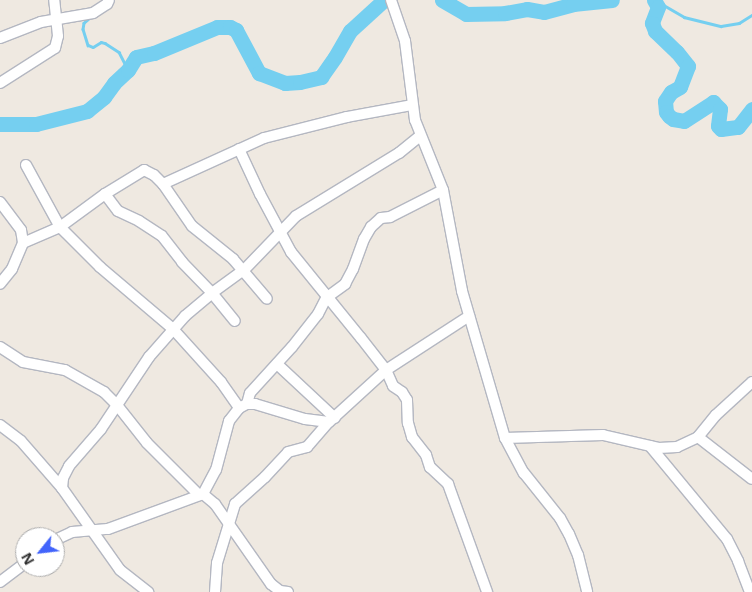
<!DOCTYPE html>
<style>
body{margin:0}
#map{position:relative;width:752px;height:592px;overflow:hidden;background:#efe9e1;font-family:"Open Sans",sans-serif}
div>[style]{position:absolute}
.stream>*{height:2.5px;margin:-1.25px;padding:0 1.25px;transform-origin:1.25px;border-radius:1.25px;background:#75cff0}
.river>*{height:15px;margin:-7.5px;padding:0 7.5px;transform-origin:7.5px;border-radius:7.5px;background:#75cff0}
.roads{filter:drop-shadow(1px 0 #b4b7c1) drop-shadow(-1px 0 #b4b7c1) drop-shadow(0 1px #b4b7c1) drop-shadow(0 -1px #b4b7c1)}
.minor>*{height:10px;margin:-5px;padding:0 5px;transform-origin:5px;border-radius:5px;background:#fff}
span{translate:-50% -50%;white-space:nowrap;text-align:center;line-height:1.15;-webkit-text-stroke:4px #fff;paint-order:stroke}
.north{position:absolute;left:15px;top:527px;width:50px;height:50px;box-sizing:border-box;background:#fff;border:1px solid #ababab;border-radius:50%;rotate:241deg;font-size:14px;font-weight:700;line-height:20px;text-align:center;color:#2e2e2e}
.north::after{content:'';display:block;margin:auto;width:18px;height:22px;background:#4264fb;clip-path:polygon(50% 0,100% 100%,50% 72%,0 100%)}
</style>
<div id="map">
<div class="stream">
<i style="left:655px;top:0;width:34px;rotate:30deg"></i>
<i style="left:684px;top:17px;width:38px;rotate:14deg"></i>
<i style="left:721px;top:26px;width:18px;rotate:-9deg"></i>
<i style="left:739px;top:23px;width:15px;rotate:-32deg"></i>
<i style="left:91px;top:17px;width:9px;rotate:139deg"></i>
<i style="left:84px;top:23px;width:6px;rotate:99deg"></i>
<i style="left:83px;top:29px;width:17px;rotate:73deg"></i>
<i style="left:88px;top:45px;width:5px;rotate:22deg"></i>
<i style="left:93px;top:47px;width:9px;rotate:-32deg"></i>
<i style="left:101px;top:42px;width:4px;rotate:14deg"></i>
<i style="left:105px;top:43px;width:17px;rotate:33deg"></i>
<i style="left:119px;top:52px;width:20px;rotate:63deg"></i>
</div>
<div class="river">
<i style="left:442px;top:0;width:28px;rotate:30deg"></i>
<i style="left:466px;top:14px;width:39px;rotate:-1deg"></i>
<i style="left:505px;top:13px;width:22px;rotate:-10deg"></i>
<i style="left:527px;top:9px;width:17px;rotate:10deg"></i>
<i style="left:544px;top:12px;width:30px;rotate:-15deg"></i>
<i style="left:573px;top:4px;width:39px;rotate:-6deg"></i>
<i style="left:654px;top:0;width:8px;rotate:60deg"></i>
<i style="left:658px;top:7px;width:17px;rotate:111deg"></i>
<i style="left:652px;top:23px;width:9px;rotate:69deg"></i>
<i style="left:655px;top:31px;width:30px;rotate:44deg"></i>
<i style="left:677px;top:52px;width:18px;rotate:52deg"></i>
<i style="left:688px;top:66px;width:22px;rotate:111deg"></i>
<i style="left:680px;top:87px;width:10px;rotate:151deg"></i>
<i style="left:671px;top:92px;width:11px;rotate:124deg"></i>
<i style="left:665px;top:101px;width:11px;rotate:85deg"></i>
<i style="left:666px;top:112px;width:5px;rotate:53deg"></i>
<i style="left:669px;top:116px;width:5px;rotate:37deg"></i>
<i style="left:673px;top:119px;width:11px;rotate:10deg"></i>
<i style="left:684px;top:121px;width:35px;rotate:-33deg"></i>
<i style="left:713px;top:102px;width:10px;rotate:45deg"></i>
<i style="left:720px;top:109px;width:17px;rotate:97deg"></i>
<i style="left:718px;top:126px;width:4px;rotate:45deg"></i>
<i style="left:721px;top:129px;width:17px;rotate:-7deg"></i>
<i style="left:738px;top:127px;width:23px;rotate:-52deg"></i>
<i style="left:0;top:124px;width:36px"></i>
<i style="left:36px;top:124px;width:53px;rotate:-14.3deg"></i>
<i style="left:87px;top:111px;width:22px;rotate:-39deg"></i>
<i style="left:104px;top:97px;width:17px;rotate:-54deg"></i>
<i style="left:114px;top:83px;width:19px;rotate:-43deg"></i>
<i style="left:128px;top:70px;width:15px;rotate:-58deg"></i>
<i style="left:136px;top:57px;width:18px;rotate:-13deg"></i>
<i style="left:154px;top:53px;width:68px;rotate:-22.4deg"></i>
<i style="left:217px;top:27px;width:13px"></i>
<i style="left:230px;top:27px;width:7px;rotate:27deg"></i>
<i style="left:236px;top:30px;width:49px;rotate:61.9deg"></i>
<i style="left:259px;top:73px;width:28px;rotate:21deg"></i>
<i style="left:285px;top:83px;width:15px;rotate:-4deg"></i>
<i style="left:300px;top:82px;width:22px;rotate:-13deg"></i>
<i style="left:321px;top:77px;width:24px;rotate:-55deg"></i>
<i style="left:335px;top:57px;width:30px;rotate:-60deg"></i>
<i style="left:350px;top:31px;width:46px;rotate:-42.4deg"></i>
</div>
<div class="roads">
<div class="minor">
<i style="left:391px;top:0;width:43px;rotate:71.1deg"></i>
<i style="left:405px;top:41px;width:80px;rotate:82.8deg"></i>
<i style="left:415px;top:120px;width:75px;rotate:68.2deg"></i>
<i style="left:443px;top:190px;width:103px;rotate:79.3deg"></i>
<i style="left:462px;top:291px;width:153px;rotate:73.7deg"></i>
<i style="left:505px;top:438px;width:40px;rotate:62deg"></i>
<i style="left:524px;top:473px;width:58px;rotate:51.3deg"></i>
<i style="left:560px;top:518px;width:18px;rotate:61deg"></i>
<i style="left:569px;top:534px;width:23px;rotate:67deg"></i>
<i style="left:578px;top:555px;width:38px;rotate:76deg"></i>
<i style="left:0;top:38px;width:44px;rotate:-21.3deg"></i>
<i style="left:41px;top:22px;width:53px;rotate:-9.8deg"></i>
<i style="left:93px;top:13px;width:17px;rotate:-33deg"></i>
<i style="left:107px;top:4px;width:4px;rotate:-63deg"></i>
<i style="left:0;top:83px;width:65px;rotate:-32.5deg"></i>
<i style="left:55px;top:48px;width:12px;rotate:-76deg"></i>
<i style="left:58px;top:36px;width:36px;rotate:-96deg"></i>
<i style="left:239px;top:149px;width:50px;rotate:65deg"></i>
<i style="left:260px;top:194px;width:66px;rotate:61.9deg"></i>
<i style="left:291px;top:252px;width:111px;rotate:50.9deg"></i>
<i style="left:361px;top:338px;width:41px;rotate:52deg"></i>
<i style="left:386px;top:370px;width:17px;rotate:66deg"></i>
<i style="left:393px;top:386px;width:11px;rotate:34deg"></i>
<i style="left:402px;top:392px;width:9px;rotate:58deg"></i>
<i style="left:407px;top:400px;width:23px;rotate:88deg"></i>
<i style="left:408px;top:423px;width:15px;rotate:74deg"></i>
<i style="left:412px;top:437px;width:23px;rotate:52deg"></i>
<i style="left:426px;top:455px;width:13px;rotate:72deg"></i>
<i style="left:430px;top:467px;width:25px;rotate:43deg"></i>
<i style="left:448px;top:484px;width:115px;rotate:70.1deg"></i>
<i style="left:26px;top:165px;width:71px;rotate:61.3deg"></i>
<i style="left:60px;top:227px;width:57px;rotate:45deg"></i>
<i style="left:100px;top:267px;width:96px;rotate:40.3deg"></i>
<i style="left:173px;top:329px;width:72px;rotate:47.8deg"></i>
<i style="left:221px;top:382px;width:32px;rotate:55deg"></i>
<i style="left:163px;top:184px;width:111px;rotate:-24.5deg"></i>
<i style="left:264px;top:138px;width:86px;rotate:-14.2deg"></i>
<i style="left:347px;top:117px;width:66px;rotate:-10.5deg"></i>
<i style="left:105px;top:194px;width:21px;rotate:53deg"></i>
<i style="left:118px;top:211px;width:23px;rotate:25deg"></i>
<i style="left:139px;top:221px;width:27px;rotate:33deg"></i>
<i style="left:162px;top:236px;width:33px;rotate:52deg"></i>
<i style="left:182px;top:262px;width:43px;rotate:45.9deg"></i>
<i style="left:212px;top:293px;width:36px;rotate:51deg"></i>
<i style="left:0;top:202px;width:35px;rotate:53deg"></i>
<i style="left:21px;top:230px;width:13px;rotate:81deg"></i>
<i style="left:23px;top:243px;width:28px;rotate:113deg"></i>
<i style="left:12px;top:269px;width:19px;rotate:129deg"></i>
<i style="left:23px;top:243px;width:40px;rotate:-23.4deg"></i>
<i style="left:60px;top:227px;width:56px;rotate:-36.3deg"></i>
<i style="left:105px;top:194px;width:46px;rotate:-31.6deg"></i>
<i style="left:144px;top:170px;width:11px;rotate:27deg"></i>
<i style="left:154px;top:175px;width:13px;rotate:45deg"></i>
<i style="left:163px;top:184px;width:51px;rotate:55.4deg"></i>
<i style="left:192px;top:226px;width:53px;rotate:38.8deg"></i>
<i style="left:233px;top:259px;width:52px;rotate:49.6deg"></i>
<i style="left:0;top:347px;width:27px;rotate:33deg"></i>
<i style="left:23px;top:362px;width:43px;rotate:10.8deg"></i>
<i style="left:65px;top:370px;width:45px;rotate:29.4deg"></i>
<i style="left:104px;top:392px;width:18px;rotate:45deg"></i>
<i style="left:117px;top:405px;width:48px;rotate:51.7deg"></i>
<i style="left:147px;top:443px;width:74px;rotate:45deg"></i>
<i style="left:277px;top:364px;width:79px;rotate:43deg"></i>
<i style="left:247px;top:404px;width:11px;rotate:-75deg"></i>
<i style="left:250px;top:393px;width:62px;rotate:-47.6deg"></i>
<i style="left:292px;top:347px;width:42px;rotate:-51.8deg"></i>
<i style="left:318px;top:314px;width:18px;rotate:-63deg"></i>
<i style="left:326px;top:298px;width:24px;rotate:-36deg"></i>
<i style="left:345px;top:284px;width:17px;rotate:-62deg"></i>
<i style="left:353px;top:269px;width:32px;rotate:-70deg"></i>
<i style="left:364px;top:239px;width:14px;rotate:-60deg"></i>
<i style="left:371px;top:227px;width:13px;rotate:-42deg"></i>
<i style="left:381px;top:218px;width:9px;rotate:-6deg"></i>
<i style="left:390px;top:217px;width:59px;rotate:-27deg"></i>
<i style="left:0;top:425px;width:26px;rotate:37deg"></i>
<i style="left:21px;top:441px;width:62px;rotate:48.9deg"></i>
<i style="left:62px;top:488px;width:100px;rotate:54.7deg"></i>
<i style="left:120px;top:570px;width:36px;rotate:38deg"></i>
<i style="left:698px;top:437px;width:68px;rotate:37.9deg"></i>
<i style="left:505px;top:438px;width:98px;rotate:-1.8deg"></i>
<i style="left:603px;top:435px;width:57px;rotate:13.1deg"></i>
<i style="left:659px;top:448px;width:18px;rotate:-3deg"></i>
<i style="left:677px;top:447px;width:23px;rotate:-25deg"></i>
<i style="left:698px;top:437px;width:28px;rotate:-51deg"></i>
<i style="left:716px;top:415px;width:49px;rotate:-42.5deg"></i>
<i style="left:650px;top:446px;width:121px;rotate:50.4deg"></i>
<i style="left:727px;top:539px;width:25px;rotate:63deg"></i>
<i style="left:738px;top:561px;width:33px;rotate:69deg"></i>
<i style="left:62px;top:488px;width:10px;rotate:-84deg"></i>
<i style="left:63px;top:478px;width:13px;rotate:-63deg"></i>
<i style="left:69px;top:466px;width:49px;rotate:-49.1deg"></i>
<i style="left:101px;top:429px;width:87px;rotate:-56.3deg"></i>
<i style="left:149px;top:357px;width:55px;rotate:-48.7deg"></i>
<i style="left:185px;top:316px;width:35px;rotate:-40deg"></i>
<i style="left:212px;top:293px;width:39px;rotate:-36deg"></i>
<i style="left:244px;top:270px;width:75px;rotate:-46.1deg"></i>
<i style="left:296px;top:216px;width:121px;rotate:-31.5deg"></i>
<i style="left:399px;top:153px;width:27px;rotate:-39deg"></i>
<i style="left:203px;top:494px;width:27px;rotate:-62deg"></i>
<i style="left:216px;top:470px;width:51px;rotate:-75.1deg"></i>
<i style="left:229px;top:421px;width:16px;rotate:-52deg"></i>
<i style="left:239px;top:408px;width:9px;rotate:-27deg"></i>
<i style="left:247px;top:404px;width:8px"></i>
<i style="left:255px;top:404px;width:52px;rotate:16.7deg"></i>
<i style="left:305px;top:419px;width:24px;rotate:7deg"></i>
<i style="left:329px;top:422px;width:77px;rotate:-42.4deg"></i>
<i style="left:386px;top:370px;width:99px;rotate:-33deg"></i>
<i style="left:55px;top:540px;width:19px;rotate:-25deg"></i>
<i style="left:72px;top:532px;width:36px;rotate:-5deg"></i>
<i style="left:108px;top:529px;width:101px;rotate:-20.2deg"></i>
<i style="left:203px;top:494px;width:16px;rotate:40deg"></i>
<i style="left:215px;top:504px;width:98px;rotate:55deg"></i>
<i style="left:271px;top:584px;width:11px;rotate:38deg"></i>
<i style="left:280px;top:591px;width:8px;rotate:7deg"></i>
<i style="left:0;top:582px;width:31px;rotate:-37deg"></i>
<i style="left:215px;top:592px;width:29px;rotate:-86deg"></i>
<i style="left:217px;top:563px;width:62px;rotate:-73deg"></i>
<i style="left:235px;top:504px;width:40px;rotate:-42deg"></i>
<i style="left:265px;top:477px;width:34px;rotate:-47deg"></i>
<i style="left:288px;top:452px;width:20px;rotate:-15deg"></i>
<i style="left:307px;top:447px;width:33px;rotate:-49deg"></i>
</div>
</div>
<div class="north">N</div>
</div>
